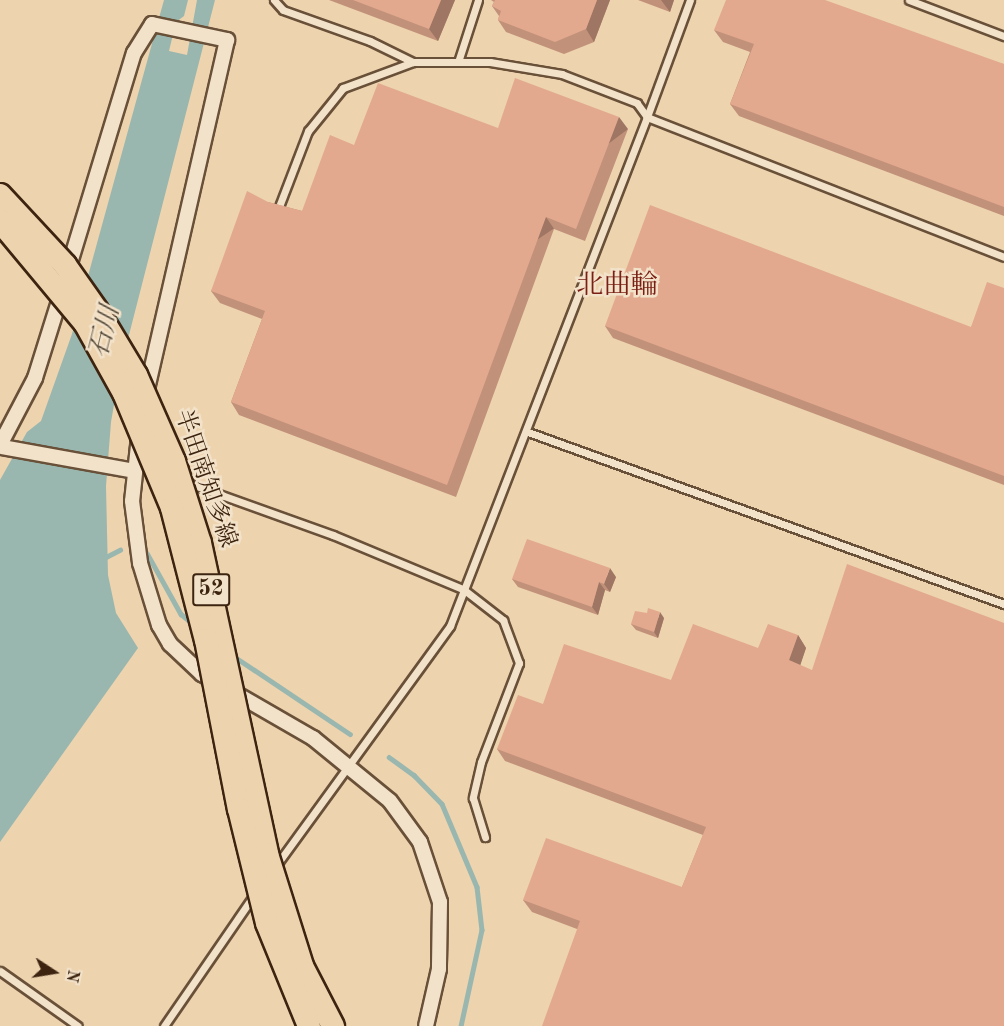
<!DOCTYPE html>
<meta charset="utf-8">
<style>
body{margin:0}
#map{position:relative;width:1004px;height:1026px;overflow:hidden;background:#edd3ae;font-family:"Old Standard TT","Noto Serif JP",serif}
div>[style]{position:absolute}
.water>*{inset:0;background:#99b7af}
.stream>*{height:4.5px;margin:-2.25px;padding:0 2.25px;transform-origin:2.25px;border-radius:2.25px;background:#99b7af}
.roads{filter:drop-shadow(2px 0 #695038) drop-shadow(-2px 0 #695038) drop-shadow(0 2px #695038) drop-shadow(0 -2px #695038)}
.lane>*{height:7px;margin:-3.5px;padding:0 3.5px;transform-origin:3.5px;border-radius:3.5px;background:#f3e2ca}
.street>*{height:14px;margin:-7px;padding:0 7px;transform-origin:7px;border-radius:7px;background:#f3e2ca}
.bridges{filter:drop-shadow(2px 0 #3d2410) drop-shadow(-2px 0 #3d2410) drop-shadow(0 2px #3d2410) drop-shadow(0 -2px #3d2410)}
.primary-bridge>*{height:22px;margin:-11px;padding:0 11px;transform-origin:11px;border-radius:11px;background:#edd3ae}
.wall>*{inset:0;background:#c2917a}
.shaded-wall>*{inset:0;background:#9e7663;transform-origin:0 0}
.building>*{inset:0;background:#e2a98e}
span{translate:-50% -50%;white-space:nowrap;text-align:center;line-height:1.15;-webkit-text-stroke:5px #f3e2ca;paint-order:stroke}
.shield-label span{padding:2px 4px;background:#f3e2ca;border:2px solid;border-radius:4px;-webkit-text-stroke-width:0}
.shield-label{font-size:22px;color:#3d2410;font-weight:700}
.street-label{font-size:24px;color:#3d2410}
.water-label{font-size:26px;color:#544938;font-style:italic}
.quarter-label{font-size:27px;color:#7a1f14}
.north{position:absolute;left:24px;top:942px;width:60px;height:60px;-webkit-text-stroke:4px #f3e2ca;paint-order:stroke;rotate:102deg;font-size:16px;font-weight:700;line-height:24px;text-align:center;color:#3d2410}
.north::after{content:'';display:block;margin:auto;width:21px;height:27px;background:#3d2410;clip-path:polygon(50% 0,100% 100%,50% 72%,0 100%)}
</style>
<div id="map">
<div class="water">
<i style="clip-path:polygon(164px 0,188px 0,184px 16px,176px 22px,169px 51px,187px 55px,197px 0,215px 0,120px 370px,111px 422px,106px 486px,108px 575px,116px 613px,138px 648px,0 842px,0 480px,27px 432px,41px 421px,72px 334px)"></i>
</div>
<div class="stream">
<i style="left:147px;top:553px;width:70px;rotate:60.9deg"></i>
<i style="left:181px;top:614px;width:16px;rotate:40deg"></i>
<i style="left:104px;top:558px;width:18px;rotate:-27deg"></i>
<i style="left:232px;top:655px;width:142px;rotate:33.8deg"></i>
<i style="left:389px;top:757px;width:31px;rotate:36deg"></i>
<i style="left:414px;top:775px;width:40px;rotate:46deg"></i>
<i style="left:442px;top:804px;width:90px;rotate:67.1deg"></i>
<i style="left:477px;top:887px;width:43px;rotate:83.4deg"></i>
<i style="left:482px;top:930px;width:98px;rotate:102.3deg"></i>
</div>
<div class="roads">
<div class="lane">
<i style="left:274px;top:0;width:13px;rotate:48deg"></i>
<i style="left:283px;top:10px;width:92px;rotate:19.6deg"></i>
<i style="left:370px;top:41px;width:48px;rotate:26deg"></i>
<i style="left:690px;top:0;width:125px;rotate:110.2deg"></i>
<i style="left:647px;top:117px;width:383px;rotate:21.4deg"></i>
<i style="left:909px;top:0;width:102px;rotate:20.8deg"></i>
<i style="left:458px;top:62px;width:65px;rotate:-72.1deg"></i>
<i style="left:528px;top:432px;width:506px;rotate:19.87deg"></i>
<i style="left:185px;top:482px;width:157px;rotate:19.7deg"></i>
<i style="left:333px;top:535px;width:141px;rotate:22.6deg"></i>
<i style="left:463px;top:589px;width:51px;rotate:37.8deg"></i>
<i style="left:503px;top:620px;width:46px;rotate:69.6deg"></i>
<i style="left:519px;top:663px;width:106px;rotate:111deg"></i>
<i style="left:481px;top:762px;width:37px;rotate:103deg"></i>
<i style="left:473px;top:798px;width:41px;rotate:72.9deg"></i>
<i style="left:275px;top:867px;width:298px;rotate:-54deg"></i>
<i style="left:450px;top:626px;width:546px;rotate:-68.84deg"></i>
<i style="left:647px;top:117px;width:17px;rotate:-126deg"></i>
<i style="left:637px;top:103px;width:80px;rotate:-158.9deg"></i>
<i style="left:562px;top:74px;width:73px;rotate:-170.5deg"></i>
<i style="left:490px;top:62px;width:77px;rotate:180deg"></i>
<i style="left:413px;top:62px;width:75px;rotate:159.6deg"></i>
<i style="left:343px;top:88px;width:55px;rotate:129.1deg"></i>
<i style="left:308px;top:131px;width:84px;rotate:111deg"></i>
<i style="left:0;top:971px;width:95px;rotate:35.2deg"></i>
<i style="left:164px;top:1026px;width:159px;rotate:-55.5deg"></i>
</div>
<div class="street">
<i style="left:67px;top:273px;width:230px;rotate:-73.1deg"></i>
<i style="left:134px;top:53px;width:34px;rotate:-58deg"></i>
<i style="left:152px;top:24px;width:77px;rotate:12deg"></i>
<i style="left:227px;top:40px;width:362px;rotate:102.9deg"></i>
<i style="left:139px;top:436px;width:65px;rotate:96.1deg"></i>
<i style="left:132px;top:501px;width:63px;rotate:82.6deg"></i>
<i style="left:140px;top:563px;width:65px;rotate:73deg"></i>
<i style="left:159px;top:625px;width:22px;rotate:60deg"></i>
<i style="left:170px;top:644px;width:44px;rotate:43.2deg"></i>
<i style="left:202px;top:674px;width:128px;rotate:30deg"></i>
<i style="left:313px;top:738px;width:99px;rotate:39.3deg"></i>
<i style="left:390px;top:801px;width:51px;rotate:53.8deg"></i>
<i style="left:420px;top:842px;width:63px;rotate:71.6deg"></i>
<i style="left:440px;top:902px;width:67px;rotate:90.9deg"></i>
<i style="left:439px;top:969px;width:58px;rotate:102.8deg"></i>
<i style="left:0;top:445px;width:76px;rotate:-62.4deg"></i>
<i style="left:35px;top:378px;width:90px;rotate:-72.6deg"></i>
<i style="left:2px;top:447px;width:130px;rotate:10.2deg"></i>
</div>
</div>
<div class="bridges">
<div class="primary-bridge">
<i style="left:0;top:195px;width:96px;rotate:47.1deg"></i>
<i style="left:65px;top:265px;width:57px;rotate:54.9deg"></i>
<i style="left:98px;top:312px;width:74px;rotate:58.9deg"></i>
<i style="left:136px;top:375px;width:94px;rotate:66.2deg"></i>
<i style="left:174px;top:461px;width:86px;rotate:72.4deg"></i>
<i style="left:200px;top:543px;width:318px;rotate:77.8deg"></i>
<i style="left:267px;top:854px;width:117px;rotate:72.6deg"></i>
<i style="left:302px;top:966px;width:68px;rotate:62.7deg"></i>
<i style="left:0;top:221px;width:133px;rotate:50.2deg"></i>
<i style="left:85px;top:323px;width:80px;rotate:60.9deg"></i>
<i style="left:124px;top:393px;width:125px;rotate:67.3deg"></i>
<i style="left:172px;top:508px;width:136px;rotate:75.6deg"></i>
<i style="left:206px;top:640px;width:172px;rotate:79deg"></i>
<i style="left:239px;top:809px;width:117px;rotate:76.2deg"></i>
<i style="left:267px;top:923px;width:111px;rotate:67.8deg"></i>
</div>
</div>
<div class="wall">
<i style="clip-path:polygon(329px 0,455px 0,438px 41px)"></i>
<i style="clip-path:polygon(491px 0,610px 0,594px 42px,564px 54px,506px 32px,498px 20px,499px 16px,492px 6px,494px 2px)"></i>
<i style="clip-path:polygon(638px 0,674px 0,670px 12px)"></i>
<i style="clip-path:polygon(714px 30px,1004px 64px,1004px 216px,739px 116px,730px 104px,750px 52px,723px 42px)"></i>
<i style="clip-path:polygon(628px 129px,585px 241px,554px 229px,456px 497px,239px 415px,231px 402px,262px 319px,220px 303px,211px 291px,268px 202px,302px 211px,354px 145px)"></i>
<i style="clip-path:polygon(1004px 288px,1004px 485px,613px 338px,605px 326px,971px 327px)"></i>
<i style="clip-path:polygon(616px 577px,610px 592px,605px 590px,598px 615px,518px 587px,512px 579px)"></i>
<i style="clip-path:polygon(664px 618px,658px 638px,636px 630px,631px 624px)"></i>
<i style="clip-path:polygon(798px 635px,806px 648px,800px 665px,1004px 1026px,577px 929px,532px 912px,523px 900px,682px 887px,703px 835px,505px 761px,497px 749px,543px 704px,671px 680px,758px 648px)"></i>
</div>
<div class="shaded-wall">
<i style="clip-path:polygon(441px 0,455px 0,438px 41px,429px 29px)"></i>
<i style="clip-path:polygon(597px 0,610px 0,594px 42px,586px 29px)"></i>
<i style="clip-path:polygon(661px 0,674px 0,670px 12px)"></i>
<i style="left:619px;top:117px;width:15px;height:120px;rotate:53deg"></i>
<i style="left:546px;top:217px;width:14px;height:286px;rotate:56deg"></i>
<i style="clip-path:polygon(610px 568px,616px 577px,610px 592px,604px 584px)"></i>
<i style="clip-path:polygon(599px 582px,605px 590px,598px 615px,592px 607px)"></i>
<i style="clip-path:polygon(660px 612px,664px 618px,658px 638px,654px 632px)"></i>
<i style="clip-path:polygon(798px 635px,806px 648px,798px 672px,789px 660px)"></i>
</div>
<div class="building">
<i style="clip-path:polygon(353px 0,441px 0,429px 29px)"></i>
<i style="clip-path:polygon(495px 0,597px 0,586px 29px,555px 42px,498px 20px,501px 11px,492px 6px)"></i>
<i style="clip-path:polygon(726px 0,825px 0,1004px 64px,1004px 207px,730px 104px,754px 44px,714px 30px)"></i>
<i style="clip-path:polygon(515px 78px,619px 117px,576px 229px,546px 217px,447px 485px,231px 402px,265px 311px,211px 291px,247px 191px,268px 202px,302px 211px,330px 135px,354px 145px,378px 83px,498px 128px)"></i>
<i style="clip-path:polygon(650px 205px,971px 327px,987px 282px,1004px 288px,1004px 476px,605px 326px)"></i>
<i style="clip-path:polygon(527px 539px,610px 568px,604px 584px,599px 582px,592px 607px,512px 579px)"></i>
<i style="clip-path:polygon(847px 564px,1004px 623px,1004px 1026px,542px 1026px,580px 921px,523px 900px,546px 838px,682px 887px,706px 827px,497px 749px,518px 695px,543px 704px,564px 644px,671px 680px,693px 624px,758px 648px,768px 624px,798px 635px,789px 660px,812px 670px)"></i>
<i style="clip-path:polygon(648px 608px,660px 612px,654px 632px,631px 624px,635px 611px,647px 613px)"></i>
</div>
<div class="shield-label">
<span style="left:211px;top:590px">52</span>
</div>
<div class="street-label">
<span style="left:204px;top:479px;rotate:71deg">半田南知多線</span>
</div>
<div class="water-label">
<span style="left:106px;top:332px;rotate:-76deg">石川</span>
</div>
<div class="quarter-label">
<span style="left:617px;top:286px">北曲輪</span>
</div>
<div class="north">N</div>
</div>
